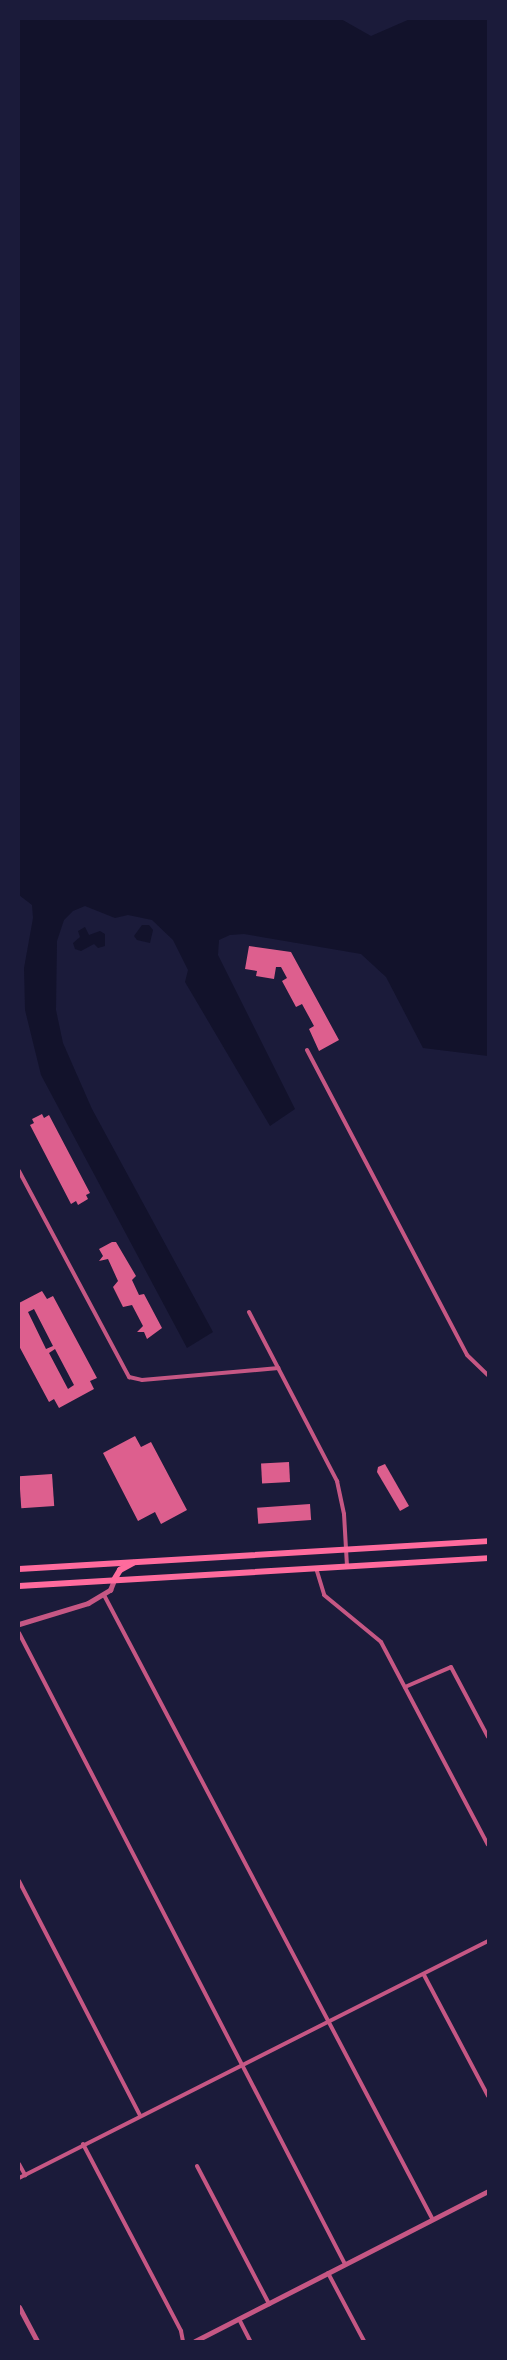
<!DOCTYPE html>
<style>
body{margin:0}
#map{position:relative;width:507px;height:2360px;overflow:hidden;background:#1b1b3a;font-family:Helvetica,sans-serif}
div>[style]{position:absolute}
.water>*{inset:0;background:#12122b}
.building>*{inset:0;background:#dd5f8e;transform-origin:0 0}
.minor>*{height:4px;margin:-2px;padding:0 2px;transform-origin:2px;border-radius:2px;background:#c65784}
.tertiary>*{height:5px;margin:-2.5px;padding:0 2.5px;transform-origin:2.5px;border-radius:2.5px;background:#c65784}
.primary>*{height:6px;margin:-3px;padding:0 3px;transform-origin:3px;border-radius:3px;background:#ff6b9d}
span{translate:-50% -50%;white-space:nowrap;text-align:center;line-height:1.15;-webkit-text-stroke:4px #1b1b3a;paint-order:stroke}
.frame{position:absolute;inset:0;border:20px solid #1b1b3a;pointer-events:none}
</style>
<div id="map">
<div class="water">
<i style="clip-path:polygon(19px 19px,341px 19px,371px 36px,410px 19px,488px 19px,488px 1056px,423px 1048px,386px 977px,361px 954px,244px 934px,230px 935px,219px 940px,218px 955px,295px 1109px,270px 1126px,185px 982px,188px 970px,173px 940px,152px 920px,128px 915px,115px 918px,85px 906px,73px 911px,64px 920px,57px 941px,56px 1010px,63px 1043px,92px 1109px,213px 1332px,187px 1348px,41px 1075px,25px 1010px,24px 968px,33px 918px,32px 905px,19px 895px)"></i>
<i style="clip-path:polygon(142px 925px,149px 925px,153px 930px,150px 943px,137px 940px,134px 936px)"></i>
<i style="clip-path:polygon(85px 927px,89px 935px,100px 931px,105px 934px,105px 946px,98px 948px,94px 944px,81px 951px,75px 949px,73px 943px,80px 937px,78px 931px)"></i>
</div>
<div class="building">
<i style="clip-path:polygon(249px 946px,291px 952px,339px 1040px,319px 1051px,309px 1029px,314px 1026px,302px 1004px,296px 1007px,282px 981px,287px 978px,281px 967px,276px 967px,274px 979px,256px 976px,257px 971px,245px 969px)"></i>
<i style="clip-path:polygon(42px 1114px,44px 1118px,49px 1115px,90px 1193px,86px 1195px,88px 1199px,78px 1205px,76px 1201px,71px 1204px,30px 1125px,34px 1123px,32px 1119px)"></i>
<i style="clip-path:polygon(112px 1242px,116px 1242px,136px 1276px,132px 1280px,139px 1295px,144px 1294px,162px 1328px,147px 1339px,144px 1332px,137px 1332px,143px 1326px,132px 1305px,123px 1307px,113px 1287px,118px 1281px,108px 1259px,99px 1261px,103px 1256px,99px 1249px)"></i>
<i style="clip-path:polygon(evenodd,42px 1291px,47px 1299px,53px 1296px,97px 1378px,90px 1381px,94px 1389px,59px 1408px,54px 1399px,49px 1402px,19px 1346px,19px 1303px,42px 1291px,34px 1309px,53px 1346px,46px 1349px,28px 1312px,34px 1309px,42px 1291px,55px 1349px,74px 1385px,68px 1389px,49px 1353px,55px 1349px)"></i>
<i style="clip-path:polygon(135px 1436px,141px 1447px,151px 1442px,187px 1510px,161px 1524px,155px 1512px,138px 1521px,103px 1453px)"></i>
<i style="left:289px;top:1462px;width:20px;height:28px;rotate:87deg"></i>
<i style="clip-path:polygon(385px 1464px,409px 1506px,400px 1511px,377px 1472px,378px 1467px)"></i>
<i style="left:52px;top:1474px;width:32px;height:33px;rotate:86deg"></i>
<i style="left:310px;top:1504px;width:16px;height:53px;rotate:86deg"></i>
</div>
<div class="minor">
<i style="left:307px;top:1050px;width:344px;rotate:62.3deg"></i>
<i style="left:467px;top:1355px;width:29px;rotate:44deg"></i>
<i style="left:19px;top:1171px;width:234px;rotate:61.9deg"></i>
<i style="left:129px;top:1377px;width:13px;rotate:13deg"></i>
<i style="left:142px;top:1380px;width:137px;rotate:-5deg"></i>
<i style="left:249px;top:1312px;width:191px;rotate:62.5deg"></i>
<i style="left:337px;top:1481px;width:34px;rotate:78deg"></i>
<i style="left:344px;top:1514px;width:52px;rotate:86.7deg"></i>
<i style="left:316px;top:1568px;width:28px;rotate:73deg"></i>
<i style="left:324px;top:1595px;width:74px;rotate:39.5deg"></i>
<i style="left:381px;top:1642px;width:229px;rotate:62.2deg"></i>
<i style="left:104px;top:1595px;width:706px;rotate:62.24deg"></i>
<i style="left:19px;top:1633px;width:710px;rotate:62.68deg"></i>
<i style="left:405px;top:1687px;width:50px;rotate:-23.5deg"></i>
<i style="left:451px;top:1667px;width:79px;rotate:62.1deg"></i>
<i style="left:19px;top:1881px;width:263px;rotate:62.7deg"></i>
<i style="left:424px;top:1975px;width:137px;rotate:62.1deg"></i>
<i style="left:83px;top:2144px;width:211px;rotate:62.3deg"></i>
<i style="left:181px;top:2331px;width:10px;rotate:79deg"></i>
<i style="left:19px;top:2164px;width:13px;rotate:61deg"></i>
<i style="left:197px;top:2166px;width:156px;rotate:62.4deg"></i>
<i style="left:19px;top:2178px;width:525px;rotate:-26.81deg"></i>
<i style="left:328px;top:2273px;width:77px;rotate:62.1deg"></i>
<i style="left:239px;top:2319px;width:25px;rotate:63deg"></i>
</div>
<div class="tertiary">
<i style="left:19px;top:1624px;width:72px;rotate:-16.9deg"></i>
<i style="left:88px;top:1603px;width:26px;rotate:-31deg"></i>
<i style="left:110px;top:1590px;width:11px;rotate:-68deg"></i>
<i style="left:19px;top:2307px;width:38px;rotate:62deg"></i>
<i style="left:195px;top:2341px;width:329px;rotate:-27.1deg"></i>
</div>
<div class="primary">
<i style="left:19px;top:1569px;width:470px;rotate:-3.4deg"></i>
<i style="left:114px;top:1580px;width:12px;rotate:-59deg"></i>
<i style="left:120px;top:1570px;width:15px;rotate:-28deg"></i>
<i style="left:19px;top:1586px;width:470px;rotate:-3.4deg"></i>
</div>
<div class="frame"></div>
</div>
